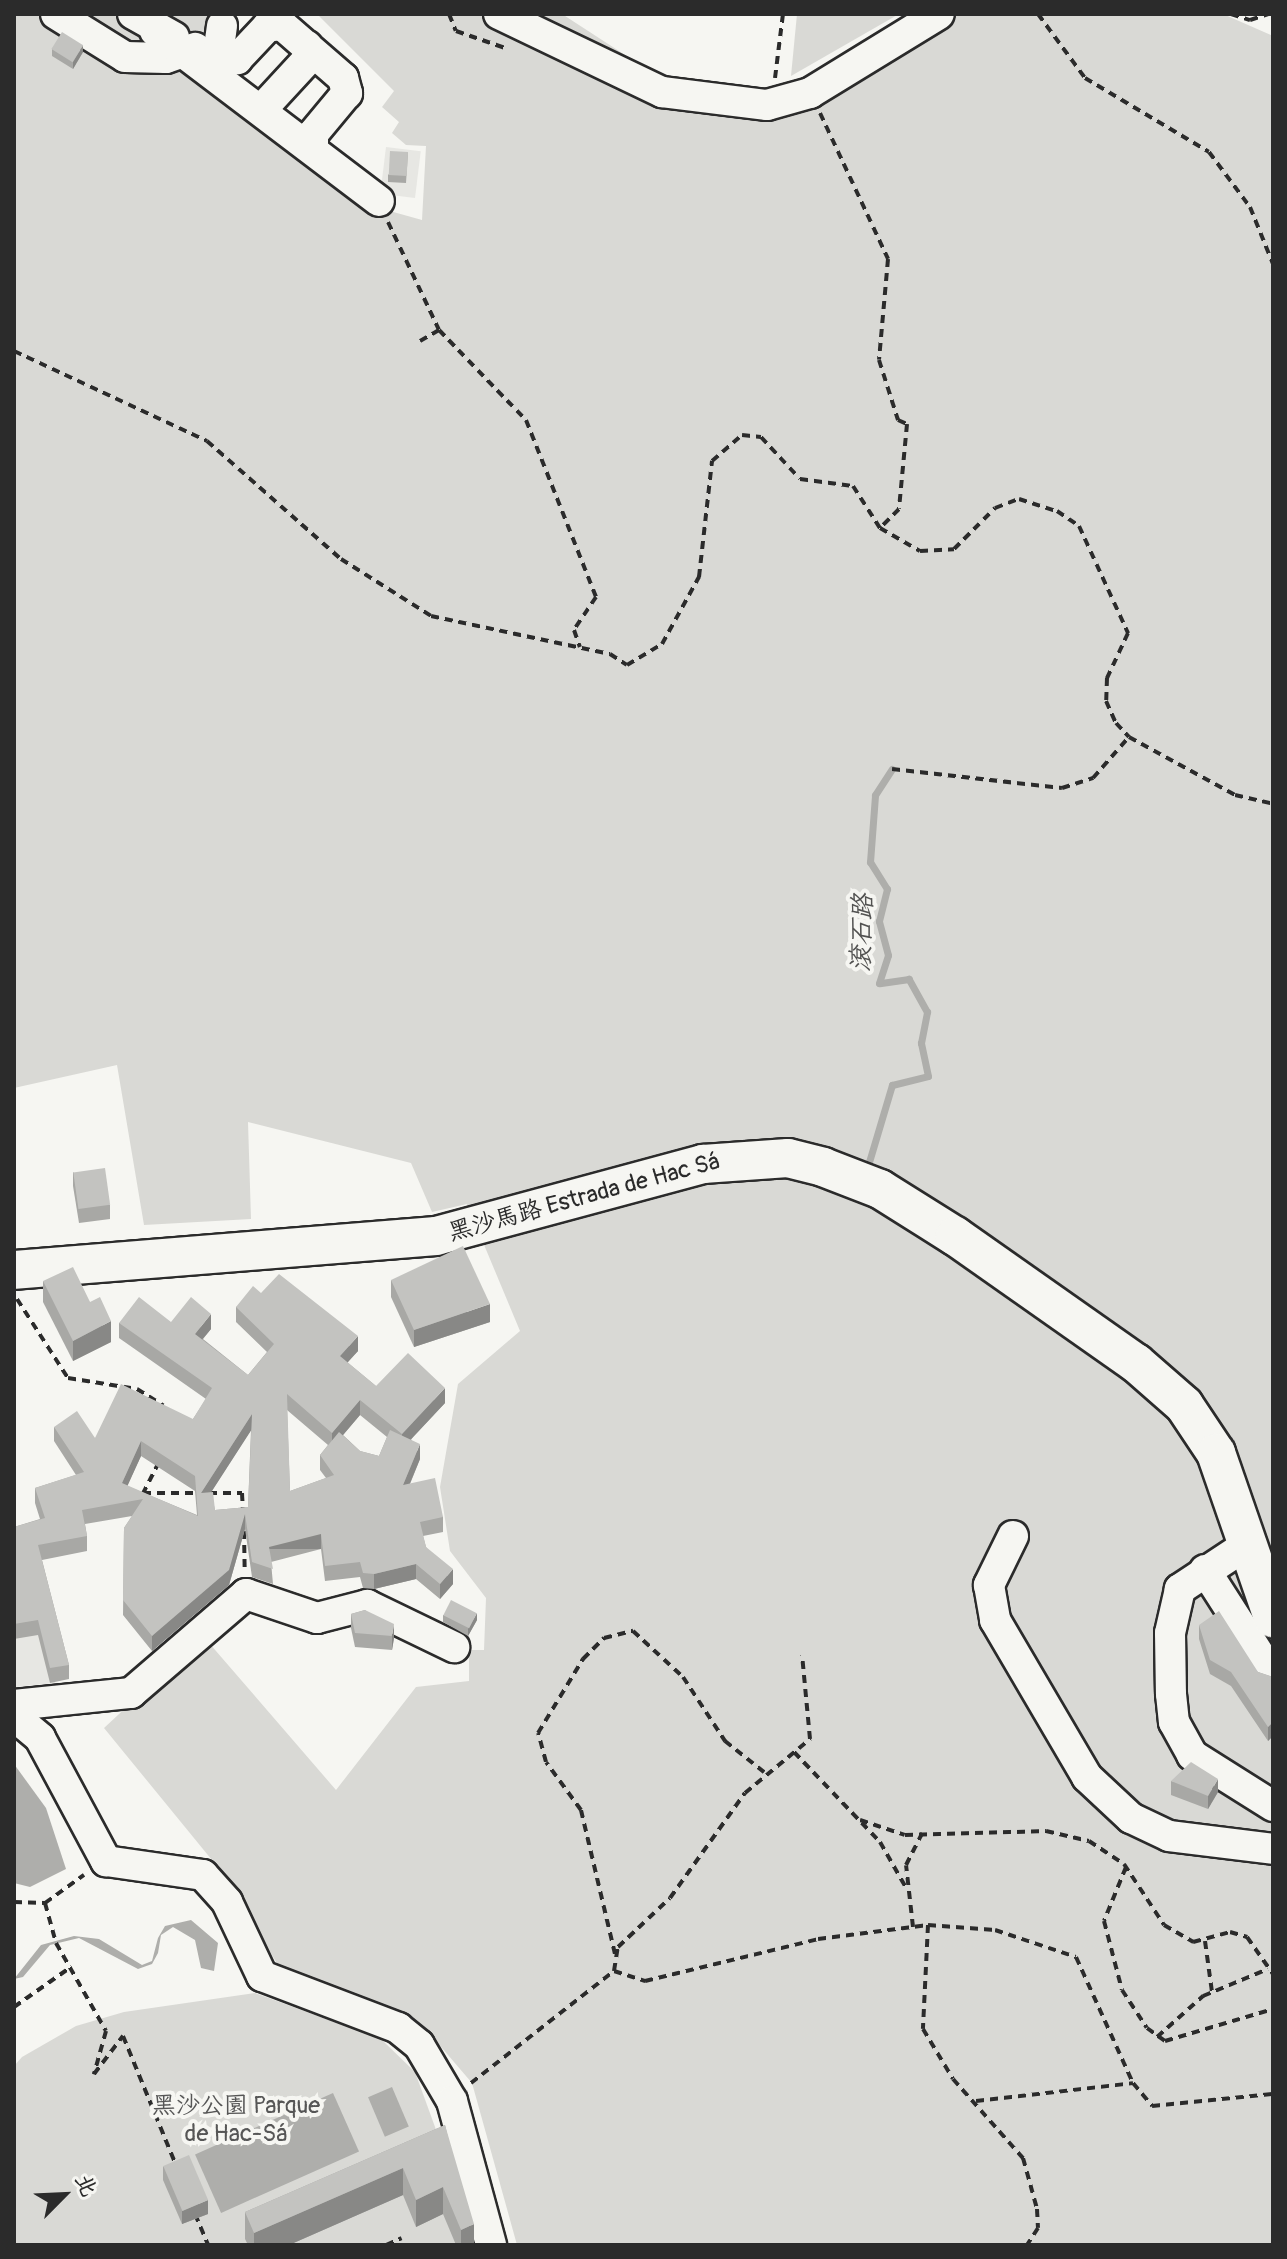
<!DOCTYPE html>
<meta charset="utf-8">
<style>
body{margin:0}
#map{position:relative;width:1287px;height:2259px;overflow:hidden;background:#f6f6f2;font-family:Pangolin,"LXGW WenKai TC",sans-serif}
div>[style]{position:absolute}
.built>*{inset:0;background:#e7e7e3;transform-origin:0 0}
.green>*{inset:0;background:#d9d9d5}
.water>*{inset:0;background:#aeaeab;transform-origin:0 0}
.stream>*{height:7px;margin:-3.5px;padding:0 3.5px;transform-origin:3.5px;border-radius:3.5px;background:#aeaeab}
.path>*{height:4px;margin-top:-2px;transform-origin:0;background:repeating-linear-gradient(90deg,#2b2b2b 0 8px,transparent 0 14px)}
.roads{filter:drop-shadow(2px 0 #2b2b2b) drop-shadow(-2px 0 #2b2b2b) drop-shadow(0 2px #2b2b2b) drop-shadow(0 -2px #2b2b2b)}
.minor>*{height:30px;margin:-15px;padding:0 15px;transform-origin:15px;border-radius:15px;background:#f6f6f2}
.major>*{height:38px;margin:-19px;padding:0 19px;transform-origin:19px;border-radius:19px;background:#f6f6f2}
.wall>*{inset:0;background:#a8a8a5}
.shaded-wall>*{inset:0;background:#888886;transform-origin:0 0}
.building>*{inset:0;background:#c3c3c0;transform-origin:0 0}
span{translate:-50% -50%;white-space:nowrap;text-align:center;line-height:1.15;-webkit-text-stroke:8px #f6f6f2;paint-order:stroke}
.street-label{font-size:24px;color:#2b2b2b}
.park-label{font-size:24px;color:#565656}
.water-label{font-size:26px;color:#525251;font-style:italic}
.frame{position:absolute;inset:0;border:16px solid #2b2b2b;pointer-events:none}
.north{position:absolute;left:24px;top:2155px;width:80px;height:80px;-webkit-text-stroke:6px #f6f6f2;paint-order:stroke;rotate:66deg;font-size:22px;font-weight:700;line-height:32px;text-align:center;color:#2b2b2b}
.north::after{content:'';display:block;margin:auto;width:28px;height:36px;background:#2b2b2b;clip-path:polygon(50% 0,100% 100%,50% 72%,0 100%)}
</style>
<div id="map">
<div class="built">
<i style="left:386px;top:147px;width:35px;height:47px;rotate:7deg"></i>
<i style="clip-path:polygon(14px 1549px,55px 1683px,14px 1687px)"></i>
</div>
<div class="green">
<i style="clip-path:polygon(14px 14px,232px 14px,194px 37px,379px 208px,422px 220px,426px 146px,406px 145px,392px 133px,399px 122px,382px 107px,394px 91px,317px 14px,562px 14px,659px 77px,741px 93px,790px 91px,911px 14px,1223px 14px,1273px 36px,1273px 2245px,517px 2245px,472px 2083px,436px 2041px,406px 2021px,288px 1982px,225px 1876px,104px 1728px,203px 1636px,336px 1790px,416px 1687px,469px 1681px,469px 1650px,484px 1650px,486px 1598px,450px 1551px,440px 1487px,458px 1384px,520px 1331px,467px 1204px,432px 1212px,411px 1163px,248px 1122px,251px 1219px,144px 1225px,117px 1065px,14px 1088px)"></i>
<i style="clip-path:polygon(797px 14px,899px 14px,791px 76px)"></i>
<i style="clip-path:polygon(255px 1993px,381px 2039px,415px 2072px,478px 2245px,14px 2245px,14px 2066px,22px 2057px,76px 2026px,124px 2012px)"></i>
</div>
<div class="water">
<i style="clip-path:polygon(14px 1764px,46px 1808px,66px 1869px,30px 1887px,14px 1883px)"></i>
<i style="clip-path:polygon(191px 1920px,218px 1943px,214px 1971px,201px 1968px,195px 1940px,173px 1927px,161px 1935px,158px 1953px,152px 1964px,138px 1969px,79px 1938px,50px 1945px,23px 1977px,14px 1979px,41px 1945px,74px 1936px,99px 1939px,142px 1965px,152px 1961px,158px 1938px,165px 1926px)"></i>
<i style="left:392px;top:2087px;width:43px;height:26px;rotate:67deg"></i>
<i style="left:333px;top:2093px;width:64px;height:151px;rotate:66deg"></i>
</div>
<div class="stream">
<i style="left:866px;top:1172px;width:91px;rotate:-73.4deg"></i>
<i style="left:892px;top:1085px;width:37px;rotate:-14deg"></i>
<i style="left:928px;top:1076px;width:34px;rotate:-102deg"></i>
<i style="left:921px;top:1043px;width:32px;rotate:-79deg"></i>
<i style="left:927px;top:1012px;width:38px;rotate:-119deg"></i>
<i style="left:909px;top:979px;width:30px;rotate:172deg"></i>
<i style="left:879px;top:983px;width:29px;rotate:-72deg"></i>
<i style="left:888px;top:955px;width:35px;rotate:-105deg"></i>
<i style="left:879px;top:921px;width:33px;rotate:-76deg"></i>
<i style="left:887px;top:889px;width:32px;rotate:-122deg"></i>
<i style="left:870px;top:862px;width:67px;rotate:-85.7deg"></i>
<i style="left:875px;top:795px;width:31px;rotate:-57deg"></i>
</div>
<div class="path">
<i style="left:449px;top:14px;width:18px;rotate:68deg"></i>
<i style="left:456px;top:31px;width:55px;rotate:19.1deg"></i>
<i style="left:1038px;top:14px;width:79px;rotate:53.7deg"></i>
<i style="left:1085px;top:78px;width:144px;rotate:30.8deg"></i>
<i style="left:1209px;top:152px;width:69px;rotate:53.3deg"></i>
<i style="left:1250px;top:207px;width:61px;rotate:68deg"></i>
<i style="left:1231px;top:14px;width:20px;rotate:18deg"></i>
<i style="left:1250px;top:20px;width:20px;rotate:-18deg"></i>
<i style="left:775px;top:78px;width:64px;rotate:-82.9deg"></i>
<i style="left:820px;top:113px;width:161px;rotate:65deg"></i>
<i style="left:888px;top:259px;width:101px;rotate:95.1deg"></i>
<i style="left:879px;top:360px;width:63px;rotate:72.4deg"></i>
<i style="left:898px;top:420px;width:10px;rotate:24deg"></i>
<i style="left:907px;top:424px;width:85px;rotate:95.4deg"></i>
<i style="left:899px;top:509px;width:27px;rotate:135deg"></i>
<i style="left:388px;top:222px;width:119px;rotate:64.7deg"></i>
<i style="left:439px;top:330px;width:125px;rotate:46deg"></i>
<i style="left:526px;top:420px;width:190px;rotate:68.4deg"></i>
<i style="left:596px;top:597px;width:40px;rotate:124deg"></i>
<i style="left:574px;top:630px;width:18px;rotate:71deg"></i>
<i style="left:420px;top:341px;width:22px;rotate:-30deg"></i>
<i style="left:14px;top:351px;width:213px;rotate:25deg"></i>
<i style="left:207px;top:441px;width:179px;rotate:41.4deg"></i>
<i style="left:341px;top:559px;width:107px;rotate:32.3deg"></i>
<i style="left:431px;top:616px;width:183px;rotate:12deg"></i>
<i style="left:610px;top:654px;width:20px;rotate:33deg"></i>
<i style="left:627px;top:665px;width:41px;rotate:-31deg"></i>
<i style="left:662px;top:644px;width:77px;rotate:-61.1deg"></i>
<i style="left:699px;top:577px;width:117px;rotate:-83.6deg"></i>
<i style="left:712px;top:461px;width:40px;rotate:-41deg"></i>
<i style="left:742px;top:435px;width:19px;rotate:6deg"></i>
<i style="left:761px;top:437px;width:57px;rotate:47.1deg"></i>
<i style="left:800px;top:479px;width:53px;rotate:7.5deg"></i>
<i style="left:853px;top:486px;width:50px;rotate:57.3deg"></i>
<i style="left:880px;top:528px;width:46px;rotate:29.9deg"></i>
<i style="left:920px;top:551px;width:34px;rotate:-3deg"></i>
<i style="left:954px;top:549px;width:58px;rotate:-45deg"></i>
<i style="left:995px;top:508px;width:26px;rotate:-21deg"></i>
<i style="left:1019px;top:499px;width:40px;rotate:18deg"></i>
<i style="left:1057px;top:511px;width:27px;rotate:34deg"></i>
<i style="left:1079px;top:526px;width:118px;rotate:65.4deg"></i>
<i style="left:1128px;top:633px;width:50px;rotate:115deg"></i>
<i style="left:1107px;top:678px;width:23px;rotate:92deg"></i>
<i style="left:1106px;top:701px;width:24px;rotate:66deg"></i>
<i style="left:1116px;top:723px;width:19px;rotate:47deg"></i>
<i style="left:1129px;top:737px;width:121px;rotate:28.7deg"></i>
<i style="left:1235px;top:795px;width:39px;rotate:13deg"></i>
<i style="left:892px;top:769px;width:171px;rotate:6.4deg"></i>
<i style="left:1062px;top:788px;width:33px;rotate:-18deg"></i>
<i style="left:1093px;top:778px;width:53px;rotate:-48.8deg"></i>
<i style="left:17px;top:1299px;width:94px;rotate:57.2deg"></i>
<i style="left:68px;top:1378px;width:70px;rotate:9.1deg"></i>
<i style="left:137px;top:1389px;width:31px;rotate:32deg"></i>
<i style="left:159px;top:1462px;width:35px;rotate:117deg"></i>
<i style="left:143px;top:1493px;width:57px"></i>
<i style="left:209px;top:1493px;width:33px"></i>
<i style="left:242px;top:1493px;width:17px;rotate:87deg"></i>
<i style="left:244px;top:1531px;width:39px;rotate:89deg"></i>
<i style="left:794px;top:1752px;width:124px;rotate:46.3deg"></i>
<i style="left:880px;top:1842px;width:51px;rotate:60.4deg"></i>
<i style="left:860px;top:1820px;width:47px;rotate:18.4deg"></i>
<i style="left:905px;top:1835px;width:141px;rotate:-1.6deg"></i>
<i style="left:1046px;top:1831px;width:44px;rotate:13.1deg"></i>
<i style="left:1089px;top:1841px;width:42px;rotate:33.3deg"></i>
<i style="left:1124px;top:1864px;width:73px;rotate:56.7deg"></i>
<i style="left:1164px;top:1925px;width:34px;rotate:30deg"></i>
<i style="left:1193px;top:1942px;width:38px;rotate:-15deg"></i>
<i style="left:1230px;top:1932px;width:18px;rotate:16deg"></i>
<i style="left:1247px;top:1937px;width:45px;rotate:54.9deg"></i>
<i style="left:1126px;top:1867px;width:58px;rotate:112.2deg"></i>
<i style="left:1104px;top:1921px;width:71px;rotate:75.4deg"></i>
<i style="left:1122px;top:1990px;width:45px;rotate:56.7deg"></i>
<i style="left:1147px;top:2028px;width:22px;rotate:36deg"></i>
<i style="left:1165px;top:2041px;width:113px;rotate:-16.5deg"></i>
<i style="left:14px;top:1902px;width:31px;rotate:2deg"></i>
<i style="left:45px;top:1903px;width:48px;rotate:-35.7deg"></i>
<i style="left:45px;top:1903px;width:41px;rotate:74.6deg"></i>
<i style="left:56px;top:1943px;width:101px;rotate:60.4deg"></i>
<i style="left:106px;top:2031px;width:45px;rotate:105.6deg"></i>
<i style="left:94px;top:2074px;width:48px;rotate:-52.7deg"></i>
<i style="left:123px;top:2036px;width:139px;rotate:67.7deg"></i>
<i style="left:928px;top:1925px;width:104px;rotate:92.8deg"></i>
<i style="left:923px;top:2029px;width:58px;rotate:59deg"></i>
<i style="left:953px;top:2079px;width:106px;rotate:48.5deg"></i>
<i style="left:1023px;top:2158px;width:53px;rotate:74.6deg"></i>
<i style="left:1037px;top:2209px;width:19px;rotate:87deg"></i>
<i style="left:1038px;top:2228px;width:20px;rotate:123deg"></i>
<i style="left:913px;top:1927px;width:62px;rotate:-96.4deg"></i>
<i style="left:906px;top:1865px;width:36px;rotate:-63deg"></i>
<i style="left:1205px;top:1941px;width:51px;rotate:82.2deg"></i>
<i style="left:615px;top:1954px;width:148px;rotate:-103.3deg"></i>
<i style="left:581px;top:1810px;width:59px;rotate:-126.1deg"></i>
<i style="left:546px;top:1762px;width:30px;rotate:-105deg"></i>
<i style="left:538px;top:1733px;width:87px;rotate:-58.7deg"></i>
<i style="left:583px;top:1659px;width:30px;rotate:-45deg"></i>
<i style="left:604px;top:1638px;width:30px;rotate:-14deg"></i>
<i style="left:633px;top:1631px;width:68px;rotate:42.6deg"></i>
<i style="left:683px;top:1677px;width:77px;rotate:56.7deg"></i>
<i style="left:725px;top:1741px;width:50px;rotate:38.5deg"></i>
<i style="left:614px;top:1971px;width:33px;rotate:18deg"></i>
<i style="left:645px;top:1981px;width:178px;rotate:-13.6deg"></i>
<i style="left:818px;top:1939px;width:111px;rotate:-7.3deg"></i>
<i style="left:928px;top:1925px;width:67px;rotate:4.3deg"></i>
<i style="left:995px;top:1930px;width:85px;rotate:18.4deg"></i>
<i style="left:1076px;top:1957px;width:138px;rotate:65.7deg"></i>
<i style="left:1133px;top:2083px;width:30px;rotate:50deg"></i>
<i style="left:1152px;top:2106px;width:122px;rotate:-5.7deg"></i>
<i style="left:14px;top:2007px;width:70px;rotate:-35.1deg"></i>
<i style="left:1157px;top:2037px;width:62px;rotate:-41.7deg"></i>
<i style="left:1203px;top:1996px;width:70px;rotate:-22.6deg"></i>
<i style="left:471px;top:2083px;width:182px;rotate:-38.1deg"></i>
<i style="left:614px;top:1971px;width:24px;rotate:-81deg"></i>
<i style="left:618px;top:1947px;width:71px;rotate:-43.3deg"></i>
<i style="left:670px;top:1898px;width:129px;rotate:-54.5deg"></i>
<i style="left:745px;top:1793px;width:85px;rotate:-39.7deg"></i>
<i style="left:810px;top:1739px;width:84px;rotate:-95.4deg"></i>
<i style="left:976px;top:2101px;width:158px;rotate:-6.5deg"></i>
<i style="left:195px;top:2214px;width:34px;rotate:67deg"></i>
<i style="left:386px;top:2245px;width:17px;rotate:-24deg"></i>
</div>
<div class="roads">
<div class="minor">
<i style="left:56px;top:14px;width:81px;rotate:31.9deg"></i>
<i style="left:125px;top:57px;width:41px;rotate:1.4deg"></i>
<i style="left:166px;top:58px;width:31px;rotate:-19deg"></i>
<i style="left:133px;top:14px;width:47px;rotate:29.3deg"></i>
<i style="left:499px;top:14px;width:181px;rotate:25.6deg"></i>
<i style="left:662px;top:92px;width:106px;rotate:7.1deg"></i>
<i style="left:767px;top:105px;width:45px;rotate:-15.6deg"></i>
<i style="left:810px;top:93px;width:151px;rotate:-31.5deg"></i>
<i style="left:222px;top:26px;width:21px;rotate:98deg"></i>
<i style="left:219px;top:47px;width:22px;rotate:34deg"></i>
<i style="left:237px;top:59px;width:44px;rotate:-46.8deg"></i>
<i style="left:267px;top:27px;width:15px;rotate:-8deg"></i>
<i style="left:282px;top:25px;width:81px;rotate:41deg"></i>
<i style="left:343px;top:78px;width:16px;rotate:75deg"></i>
<i style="left:347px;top:93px;width:53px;rotate:129.7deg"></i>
<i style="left:313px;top:134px;width:14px;rotate:90deg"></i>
<i style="left:155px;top:31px;width:281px;rotate:37.2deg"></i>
<i style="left:261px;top:110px;width:69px;rotate:-47.3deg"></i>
<i style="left:308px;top:59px;width:13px;rotate:-94deg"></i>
<i style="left:1013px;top:1536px;width:55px;rotate:116.1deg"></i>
<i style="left:989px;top:1585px;width:36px;rotate:80deg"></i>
<i style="left:995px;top:1620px;width:182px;rotate:59.6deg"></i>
<i style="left:1087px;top:1777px;width:60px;rotate:43deg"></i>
<i style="left:1131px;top:1818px;width:42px;rotate:25.3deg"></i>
<i style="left:1169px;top:1836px;width:105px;rotate:7.1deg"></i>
<i style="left:1248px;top:1544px;width:82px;rotate:146.5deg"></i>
<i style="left:1180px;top:1589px;width:45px;rotate:102.8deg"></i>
<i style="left:1170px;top:1633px;width:61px;rotate:89.1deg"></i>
<i style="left:1171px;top:1694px;width:28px;rotate:84deg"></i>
<i style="left:1174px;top:1722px;width:38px;rotate:61deg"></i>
<i style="left:1192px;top:1755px;width:96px;rotate:32.2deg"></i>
<i style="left:1205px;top:1570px;width:126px;rotate:57.3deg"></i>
<i style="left:14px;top:1705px;width:118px;rotate:-5.9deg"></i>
<i style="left:131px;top:1693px;width:152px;rotate:-40.7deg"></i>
<i style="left:246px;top:1594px;width:75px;rotate:18.7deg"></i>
<i style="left:317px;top:1618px;width:52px;rotate:-14.6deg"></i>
<i style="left:367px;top:1605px;width:97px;rotate:25.8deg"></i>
<i style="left:14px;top:1716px;width:34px;rotate:40deg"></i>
<i style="left:40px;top:1738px;width:140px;rotate:61.8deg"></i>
<i style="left:106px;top:1861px;width:98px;rotate:8.2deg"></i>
<i style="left:203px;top:1875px;width:36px;rotate:48deg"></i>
<i style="left:227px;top:1902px;width:82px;rotate:64.7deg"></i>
<i style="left:262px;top:1976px;width:146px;rotate:20.9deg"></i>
<i style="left:398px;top:2028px;width:27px;rotate:39deg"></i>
<i style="left:419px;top:2045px;width:65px;rotate:59.5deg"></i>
<i style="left:452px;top:2101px;width:149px;rotate:74.8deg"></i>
</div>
<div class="major">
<i style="left:14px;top:1270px;width:423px;rotate:-4.6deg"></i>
<i style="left:436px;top:1236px;width:277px;rotate:-15.1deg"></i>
<i style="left:703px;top:1164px;width:85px;rotate:-4deg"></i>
<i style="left:788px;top:1158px;width:36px;rotate:14deg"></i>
<i style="left:823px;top:1167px;width:61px;rotate:21.1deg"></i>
<i style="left:880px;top:1189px;width:89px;rotate:32.1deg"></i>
<i style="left:955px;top:1236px;width:221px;rotate:35.1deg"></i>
<i style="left:1136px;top:1363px;width:64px;rotate:41.2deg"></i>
<i style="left:1184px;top:1405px;width:58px;rotate:56.3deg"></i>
<i style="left:1216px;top:1453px;width:175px;rotate:70.9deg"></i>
</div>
</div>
<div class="wall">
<i style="clip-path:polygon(52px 49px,83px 52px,73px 69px,52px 56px)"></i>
<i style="clip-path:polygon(408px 152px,406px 183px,388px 182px,388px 175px)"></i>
<i style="clip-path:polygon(73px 1172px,110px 1205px,110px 1219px,79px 1223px,73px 1186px)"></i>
<i style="clip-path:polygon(391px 1280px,490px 1322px,414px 1347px,391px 1297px)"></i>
<i style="clip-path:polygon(43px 1281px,90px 1302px,111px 1342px,73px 1361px,43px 1302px)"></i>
<i style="clip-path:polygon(evenodd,261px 1293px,358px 1351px,347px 1362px,376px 1386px,445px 1403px,411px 1439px,420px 1459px,410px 1484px,443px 1517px,443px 1532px,423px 1536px,426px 1547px,453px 1584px,440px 1599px,416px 1579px,374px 1589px,363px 1588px,360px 1577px,325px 1581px,321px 1549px,271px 1562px,273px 1584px,252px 1577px,245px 1529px,229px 1585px,152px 1651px,123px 1615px,124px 1528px,132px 1516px,85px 1524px,87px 1536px,87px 1551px,42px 1560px,69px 1665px,69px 1679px,50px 1683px,38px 1635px,14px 1639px,14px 1527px,40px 1519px,35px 1503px,35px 1488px,76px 1475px,54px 1441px,54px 1427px,95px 1438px,193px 1419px,206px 1399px,119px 1338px,119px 1323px,171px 1322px,211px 1329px,203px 1339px,248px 1375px,267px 1352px,236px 1322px,236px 1307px,261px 1293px,287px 1410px,328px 1445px,320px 1455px,320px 1470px,326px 1478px,290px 1491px,287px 1410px,261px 1293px,360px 1415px,387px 1437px,379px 1456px,360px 1451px,343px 1435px,360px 1415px,261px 1293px,251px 1430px,248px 1507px,215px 1510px,211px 1492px,251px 1430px,261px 1293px,141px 1456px,195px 1491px,197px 1515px,127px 1486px,141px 1456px)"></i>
<i style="clip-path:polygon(365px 1610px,394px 1638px,392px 1650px,355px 1647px,351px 1628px,351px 1614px)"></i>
<i style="clip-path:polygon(443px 1615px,477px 1620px,468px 1636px,443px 1622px)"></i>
<i style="clip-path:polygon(1199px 1625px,1258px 1672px,1273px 1677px,1273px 1736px,1268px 1741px,1231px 1686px,1210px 1674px,1199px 1639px)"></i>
<i style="clip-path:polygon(1171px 1781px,1218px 1792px,1208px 1809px,1171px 1795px)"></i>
<i style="clip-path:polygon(445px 2125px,474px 2245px,456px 2245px,443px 2214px,416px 2227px,403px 2195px,289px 2245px,248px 2245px,245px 2239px,245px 2212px)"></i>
<i style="clip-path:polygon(163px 2166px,208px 2214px,182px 2224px,163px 2180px)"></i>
</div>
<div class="shaded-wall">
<i style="clip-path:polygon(83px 45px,83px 52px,73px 69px,73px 62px)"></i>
<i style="clip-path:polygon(490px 1304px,490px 1322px,414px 1347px,414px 1330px)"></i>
<i style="clip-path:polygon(211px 1314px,211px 1329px,195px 1348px,195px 1334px)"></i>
<i style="clip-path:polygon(111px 1321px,111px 1342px,73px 1361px,73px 1341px)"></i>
<i style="clip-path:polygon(358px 1336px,358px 1351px,340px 1371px,340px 1356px)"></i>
<i style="clip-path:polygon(445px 1388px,445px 1403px,402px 1449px,402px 1434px)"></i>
<i style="clip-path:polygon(360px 1400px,360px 1415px,332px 1448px,332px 1433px)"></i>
<i style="clip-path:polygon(252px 1414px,252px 1429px,201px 1508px,201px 1493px)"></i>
<i style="clip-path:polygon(141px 1441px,141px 1456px,122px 1498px,122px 1483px)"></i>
<i style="clip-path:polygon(420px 1444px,420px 1459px,403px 1500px,403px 1485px)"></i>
<i style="clip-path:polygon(245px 1514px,245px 1529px,229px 1585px,152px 1651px,152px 1636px)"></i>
<i style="left:321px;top:1534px;width:15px;height:54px;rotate:90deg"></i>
<i style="clip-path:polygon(416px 1564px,416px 1579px,374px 1589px,374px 1574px)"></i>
<i style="clip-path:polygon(453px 1569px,453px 1584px,440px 1599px,440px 1584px)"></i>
<i style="clip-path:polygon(477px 1613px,477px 1620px,468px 1636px,468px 1629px)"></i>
<i style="clip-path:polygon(394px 1624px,394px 1638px,392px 1650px,392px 1636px)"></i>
<i style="clip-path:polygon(1273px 1722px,1273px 1736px,1268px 1741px,1268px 1727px)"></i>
<i style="clip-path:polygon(1218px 1779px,1218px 1792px,1208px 1809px,1208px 1796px)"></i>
<i style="clip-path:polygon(403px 2168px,403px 2195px,289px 2245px,254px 2245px,254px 2233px)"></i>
<i style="clip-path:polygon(443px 2187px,443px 2214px,416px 2227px,416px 2200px)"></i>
<i style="clip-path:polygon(208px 2200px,208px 2214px,182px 2224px,182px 2211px)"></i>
<i style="clip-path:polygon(474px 2224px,474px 2245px,461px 2245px,461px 2230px)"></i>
</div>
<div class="building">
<i style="left:62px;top:32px;width:25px;height:20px;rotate:32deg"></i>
<i style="left:390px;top:151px;width:18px;height:24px;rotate:3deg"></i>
<i style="left:105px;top:1168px;width:37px;height:32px;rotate:82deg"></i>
<i style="clip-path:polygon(463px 1246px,490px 1304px,414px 1330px,391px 1280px)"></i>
<i style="clip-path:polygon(73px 1267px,90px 1302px,100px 1297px,111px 1321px,73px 1341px,43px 1281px)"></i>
<i style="clip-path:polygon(evenodd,279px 1274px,358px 1336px,340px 1356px,376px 1386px,408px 1353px,445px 1388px,402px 1434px,360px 1400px,332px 1433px,287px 1394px,290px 1491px,334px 1475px,320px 1455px,339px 1432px,360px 1451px,379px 1456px,390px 1430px,420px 1444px,403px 1485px,435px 1478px,443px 1517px,420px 1522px,426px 1547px,453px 1569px,440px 1584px,416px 1564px,374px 1574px,363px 1573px,360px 1562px,325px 1566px,321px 1534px,269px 1547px,273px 1569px,252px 1562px,245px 1514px,229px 1570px,152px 1636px,123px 1600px,124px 1528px,143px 1499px,82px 1510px,87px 1536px,38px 1545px,69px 1665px,50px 1668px,38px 1620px,14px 1624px,14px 1527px,45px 1518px,35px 1488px,84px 1472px,54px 1427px,77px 1411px,95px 1438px,121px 1384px,193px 1419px,212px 1388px,119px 1323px,139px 1297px,171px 1322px,191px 1297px,211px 1314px,195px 1334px,248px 1375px,274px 1344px,236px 1307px,253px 1286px,261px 1293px,279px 1274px,252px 1414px,248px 1507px,215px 1510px,213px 1492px,201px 1493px,252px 1414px,279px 1274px,141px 1441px,195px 1476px,198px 1516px,122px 1483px,141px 1441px)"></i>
<i style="left:451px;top:1600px;width:29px;height:17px;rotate:27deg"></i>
<i style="clip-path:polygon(365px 1610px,394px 1624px,392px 1636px,355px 1633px,351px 1614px)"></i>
<i style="clip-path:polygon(1219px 1611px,1258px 1672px,1273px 1677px,1273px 1722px,1268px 1727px,1231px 1672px,1210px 1660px,1199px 1625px)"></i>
<i style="clip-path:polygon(1191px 1762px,1218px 1779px,1208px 1796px,1171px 1781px)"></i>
<i style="clip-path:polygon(445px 2125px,474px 2224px,461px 2230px,443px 2187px,416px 2200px,403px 2168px,254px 2233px,245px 2212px)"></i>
<i style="left:189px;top:2155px;width:49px;height:28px;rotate:67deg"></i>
</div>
<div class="street-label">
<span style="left:584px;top:1197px;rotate:-15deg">黑沙馬路 Estrada de Hac Sá</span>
</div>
<div class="park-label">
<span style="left:236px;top:2120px">黑沙公園 Parque<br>de Hac-Sá</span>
</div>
<div class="water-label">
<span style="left:863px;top:933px;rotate:-88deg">滾石路</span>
</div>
<div class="frame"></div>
<div class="north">北</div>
</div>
